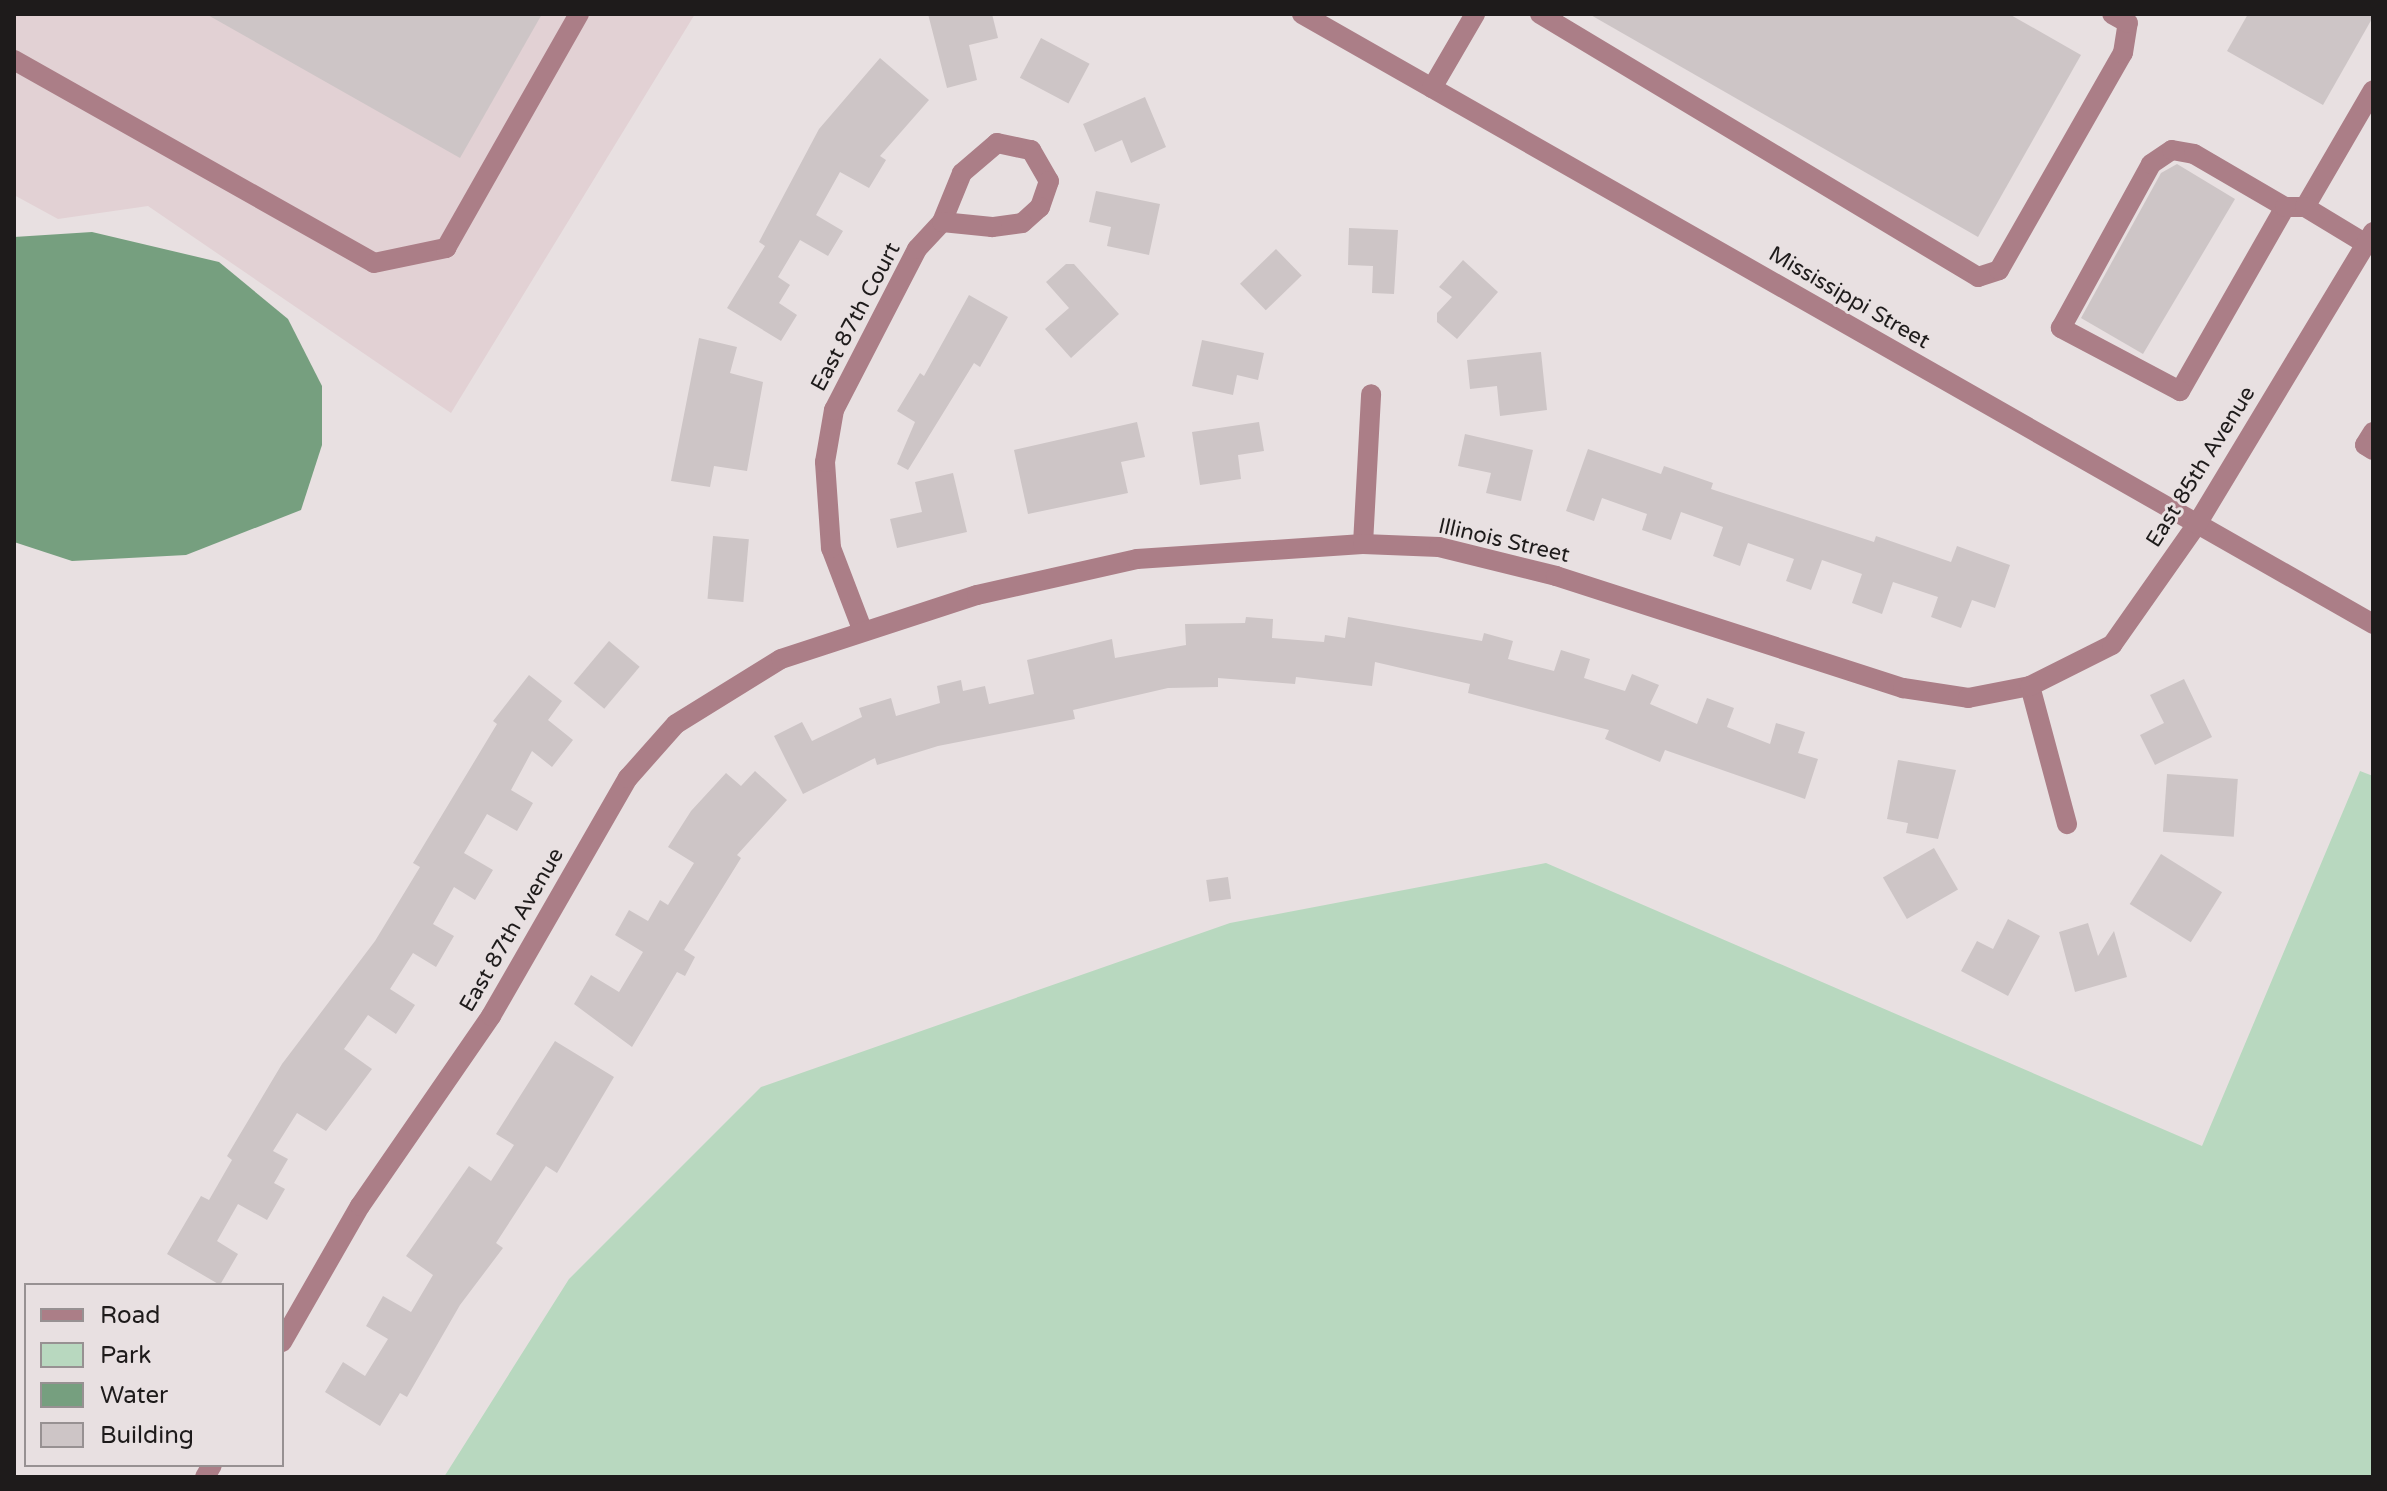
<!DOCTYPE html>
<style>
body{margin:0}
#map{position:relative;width:2387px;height:1491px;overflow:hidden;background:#e8e0e1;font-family:"Varela Round",sans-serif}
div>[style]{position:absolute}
.built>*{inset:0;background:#e2d1d4}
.green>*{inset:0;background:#b8d8bf}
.water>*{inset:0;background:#769f7f}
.building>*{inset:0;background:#cdc5c6;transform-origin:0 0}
.minor>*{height:20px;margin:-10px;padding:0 10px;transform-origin:10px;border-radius:10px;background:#ab7e87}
span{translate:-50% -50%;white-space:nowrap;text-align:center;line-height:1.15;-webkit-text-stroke:6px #e8e0e1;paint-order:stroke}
.street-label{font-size:22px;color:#1e1b1b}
.frame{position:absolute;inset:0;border:16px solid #1e1b1b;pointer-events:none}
.legend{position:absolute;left:24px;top:1283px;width:260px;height:184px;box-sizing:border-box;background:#e8e0e1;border:2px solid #979192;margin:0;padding:10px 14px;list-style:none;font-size:24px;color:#1e1b1b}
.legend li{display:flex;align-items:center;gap:16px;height:40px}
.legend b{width:40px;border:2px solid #979192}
</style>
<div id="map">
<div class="built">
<i style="clip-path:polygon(14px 14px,695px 14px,451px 413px,148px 206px,58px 219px,14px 195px)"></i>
</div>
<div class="green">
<i style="clip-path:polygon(2360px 771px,2373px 776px,2373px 1477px,444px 1477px,569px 1279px,761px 1087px,1230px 923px,1546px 863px,2202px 1146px)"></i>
</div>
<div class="water">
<i style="clip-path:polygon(92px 232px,219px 262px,288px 319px,322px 386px,322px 445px,301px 510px,186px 555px,72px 561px,14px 542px,14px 237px)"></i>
</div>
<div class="building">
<i style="clip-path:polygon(206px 14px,542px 14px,460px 158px)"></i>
<i style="clip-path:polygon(928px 14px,992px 14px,998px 38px,969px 45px,977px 80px,947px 88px)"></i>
<i style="clip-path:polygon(1589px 14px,2009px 14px,2081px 55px,1978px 237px)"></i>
<i style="clip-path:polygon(2248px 14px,2373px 14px,2373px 17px,2323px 105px,2227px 51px)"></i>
<i style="left:1041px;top:38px;width:55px;height:45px;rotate:28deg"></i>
<i style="clip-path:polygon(880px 58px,929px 100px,880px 156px,886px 160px,869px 188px,840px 172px,816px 215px,843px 231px,828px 256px,800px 240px,778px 277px,790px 285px,779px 303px,797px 315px,781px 341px,727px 308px,765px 246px,759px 242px,819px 129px)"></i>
<i style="clip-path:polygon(1145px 97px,1166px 147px,1131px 163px,1122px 140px,1095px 152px,1083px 124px)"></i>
<i style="clip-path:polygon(2177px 164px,2235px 199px,2143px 354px,2081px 318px,2161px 173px)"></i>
<i style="clip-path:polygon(1096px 191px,1160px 204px,1149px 255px,1107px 246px,1111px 227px,1089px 222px)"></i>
<i style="clip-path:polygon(1349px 228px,1398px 230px,1394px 294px,1372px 293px,1373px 266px,1348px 265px)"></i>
<i style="left:1276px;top:249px;width:37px;height:50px;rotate:46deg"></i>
<i style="clip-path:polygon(1463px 260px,1498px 292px,1457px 339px,1437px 322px,1437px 313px,1452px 297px,1439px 287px)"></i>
<i style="clip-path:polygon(1066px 264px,1074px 264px,1119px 314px,1071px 358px,1045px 329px,1069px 308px,1046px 282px)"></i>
<i style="clip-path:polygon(969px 295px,1008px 317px,980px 367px,974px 363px,908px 470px,897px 464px,915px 422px,897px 411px,920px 373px,924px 376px)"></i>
<i style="clip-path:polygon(699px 338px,737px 347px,730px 373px,763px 382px,747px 471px,714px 466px,710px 487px,671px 481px)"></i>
<i style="clip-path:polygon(1202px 340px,1264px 353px,1258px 380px,1237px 375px,1233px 395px,1192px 386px)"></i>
<i style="clip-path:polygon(1541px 352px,1547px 410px,1500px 416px,1497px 386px,1470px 389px,1467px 360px)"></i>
<i style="clip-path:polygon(1137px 422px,1145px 457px,1121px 462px,1128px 493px,1028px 514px,1014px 450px)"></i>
<i style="clip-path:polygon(1259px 422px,1264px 451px,1238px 455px,1241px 479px,1200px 485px,1192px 432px)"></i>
<i style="clip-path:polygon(1465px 434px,1533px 450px,1521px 501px,1486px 493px,1491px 473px,1458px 466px)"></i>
<i style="clip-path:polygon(1588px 449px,1661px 474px,1664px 466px,1713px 483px,1711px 489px,1874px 542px,1876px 536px,1951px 562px,1957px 546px,2010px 565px,1995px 608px,1972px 600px,1961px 628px,1931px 617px,1938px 597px,1893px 582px,1882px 614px,1852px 603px,1862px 574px,1822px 560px,1811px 590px,1786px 581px,1794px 559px,1748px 543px,1740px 566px,1713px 556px,1723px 527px,1681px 512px,1671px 540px,1642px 530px,1647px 514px,1602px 498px,1594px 521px,1566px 511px)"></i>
<i style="clip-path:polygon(953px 473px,967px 532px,897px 548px,890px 519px,922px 512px,915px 482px)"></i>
<i style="left:713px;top:536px;width:36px;height:63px;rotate:5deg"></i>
<i style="clip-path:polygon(1246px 617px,1273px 619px,1272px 638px,1324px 642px,1325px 635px,1345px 638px,1348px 617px,1482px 641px,1484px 633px,1513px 641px,1508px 659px,1554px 671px,1561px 650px,1590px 659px,1584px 678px,1625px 691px,1632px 674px,1659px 685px,1650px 704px,1697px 724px,1707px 698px,1734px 708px,1727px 727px,1770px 744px,1776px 723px,1805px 732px,1798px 753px,1818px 759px,1805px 799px,1665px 750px,1660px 762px,1605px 739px,1609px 730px,1468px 693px,1470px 684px,1375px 662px,1372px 686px,1296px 677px,1295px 684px,1218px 678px,1218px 687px,1168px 688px,1073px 710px,1075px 719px,938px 746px,877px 765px,875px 758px,803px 794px,774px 736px,802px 722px,812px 741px,862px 717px,859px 708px,891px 698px,896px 716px,940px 703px,937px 686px,961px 680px,963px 691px,985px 686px,989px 704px,1034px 694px,1027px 660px,1112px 639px,1115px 658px,1186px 645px,1185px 624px,1245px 623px)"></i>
<i style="left:609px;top:641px;width:40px;height:55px;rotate:40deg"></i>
<i style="clip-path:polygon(529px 675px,562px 701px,548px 720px,573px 740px,552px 767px,532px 751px,511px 790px,533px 803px,517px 831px,487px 814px,464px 853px,493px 870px,475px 900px,454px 887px,433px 924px,454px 936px,436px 967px,413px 953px,390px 989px,415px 1005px,396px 1034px,368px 1015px,344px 1049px,372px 1069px,326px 1131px,297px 1113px,273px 1151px,288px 1159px,274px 1183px,285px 1189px,267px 1220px,238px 1204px,217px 1241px,238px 1254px,220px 1285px,167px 1254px,201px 1196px,209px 1200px,232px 1160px,227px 1156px,282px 1064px,375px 941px,420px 867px,413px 863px,497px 724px,493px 721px)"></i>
<i style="clip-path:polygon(2184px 679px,2212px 737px,2155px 765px,2140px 735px,2164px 723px,2150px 695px)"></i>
<i style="clip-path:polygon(1898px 760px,1956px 770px,1938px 839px,1906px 833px,1908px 823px,1887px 819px)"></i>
<i style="clip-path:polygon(755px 771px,787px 800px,737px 855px,741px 858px,684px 950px,695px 957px,685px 976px,677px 972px,632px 1047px,574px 1004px,591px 975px,619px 992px,643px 952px,615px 935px,629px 910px,648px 921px,660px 900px,668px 905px,694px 863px,668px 847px,691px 811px,726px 773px,741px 786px)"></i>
<i style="left:2167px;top:774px;width:71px;height:58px;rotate:4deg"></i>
<i style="left:1934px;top:848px;width:48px;height:59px;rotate:60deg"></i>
<i style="left:2161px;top:854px;width:72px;height:59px;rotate:32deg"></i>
<i style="left:1228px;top:877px;width:22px;height:22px;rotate:82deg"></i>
<i style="clip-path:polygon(2008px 919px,2040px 936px,2008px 996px,1961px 971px,1977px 941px,1993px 949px)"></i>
<i style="clip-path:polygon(2088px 923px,2098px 956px,2114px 931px,2127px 977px,2075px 992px,2059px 932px)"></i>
<i style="clip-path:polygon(555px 1041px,614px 1077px,557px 1173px,546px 1166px,496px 1243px,503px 1248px,460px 1305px,407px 1397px,400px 1393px,380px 1426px,325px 1392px,343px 1362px,365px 1376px,388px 1339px,366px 1326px,383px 1296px,411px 1312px,433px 1275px,406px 1256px,469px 1166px,491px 1181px,514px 1145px,496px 1134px)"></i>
</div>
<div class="minor">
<i style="left:1302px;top:14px;width:1233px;rotate:29.66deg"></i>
<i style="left:1540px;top:14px;width:511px;rotate:30.98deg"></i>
<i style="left:1978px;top:277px;width:22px;rotate:-18deg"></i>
<i style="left:1999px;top:270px;width:250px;rotate:-60.3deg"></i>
<i style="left:2123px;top:53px;width:30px;rotate:-81deg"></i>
<i style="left:2128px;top:23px;width:18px;rotate:-151deg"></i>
<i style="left:14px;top:60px;width:413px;rotate:29.4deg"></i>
<i style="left:374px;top:263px;width:74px;rotate:-11.8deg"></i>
<i style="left:446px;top:248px;width:269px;rotate:-60.4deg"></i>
<i style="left:1432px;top:88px;width:86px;rotate:-59.8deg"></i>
<i style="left:2285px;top:207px;width:212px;rotate:119.7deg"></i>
<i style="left:2180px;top:391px;width:135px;rotate:-152.1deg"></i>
<i style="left:2061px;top:328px;width:187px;rotate:-61.2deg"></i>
<i style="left:2151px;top:164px;width:25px;rotate:-34deg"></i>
<i style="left:2172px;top:150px;width:22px;rotate:10deg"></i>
<i style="left:2194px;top:154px;width:105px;rotate:30.2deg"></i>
<i style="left:2285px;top:207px;width:20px"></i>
<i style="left:2305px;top:207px;width:135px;rotate:-59.8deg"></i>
<i style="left:2305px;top:207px;width:71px;rotate:31.2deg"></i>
<i style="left:2373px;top:432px;width:15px;rotate:122deg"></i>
<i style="left:2365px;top:445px;width:9px;rotate:32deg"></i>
<i style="left:1363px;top:544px;width:150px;rotate:-86.9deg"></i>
<i style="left:862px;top:629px;width:87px;rotate:-110.9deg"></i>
<i style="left:831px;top:548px;width:86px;rotate:-94deg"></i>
<i style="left:825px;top:462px;width:53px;rotate:-80.2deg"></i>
<i style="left:834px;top:410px;width:181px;rotate:-62.7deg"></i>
<i style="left:917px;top:249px;width:37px;rotate:-47deg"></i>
<i style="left:942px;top:222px;width:53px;rotate:-67.8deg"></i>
<i style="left:962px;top:173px;width:46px;rotate:-40.6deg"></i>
<i style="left:997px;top:143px;width:35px;rotate:12deg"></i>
<i style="left:1031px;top:150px;width:36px;rotate:60deg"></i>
<i style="left:1049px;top:181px;width:28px;rotate:109deg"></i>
<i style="left:1040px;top:207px;width:24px;rotate:138deg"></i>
<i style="left:1022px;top:223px;width:30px;rotate:172deg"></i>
<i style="left:992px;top:227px;width:50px;rotate:-174.3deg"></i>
<i style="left:2030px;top:686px;width:143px;rotate:75deg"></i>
<i style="left:282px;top:1342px;width:157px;rotate:-60.2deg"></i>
<i style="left:360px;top:1206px;width:231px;rotate:-55.4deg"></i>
<i style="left:491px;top:1016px;width:275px;rotate:-60.1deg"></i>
<i style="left:628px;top:778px;width:72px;rotate:-48.4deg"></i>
<i style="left:676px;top:724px;width:123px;rotate:-31.8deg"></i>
<i style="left:781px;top:659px;width:206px;rotate:-18.1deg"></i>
<i style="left:977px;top:595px;width:164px;rotate:-12.7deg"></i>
<i style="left:1137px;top:559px;width:226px;rotate:-3.8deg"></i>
<i style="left:1363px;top:544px;width:76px;rotate:2.3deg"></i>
<i style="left:1439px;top:547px;width:121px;rotate:13.9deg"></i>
<i style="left:1556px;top:576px;width:365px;rotate:17.9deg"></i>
<i style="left:1903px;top:688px;width:66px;rotate:8.7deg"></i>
<i style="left:1968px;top:698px;width:63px;rotate:-11deg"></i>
<i style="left:2030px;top:686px;width:92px;rotate:-26.6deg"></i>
<i style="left:2112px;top:645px;width:148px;rotate:-54.9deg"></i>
<i style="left:2197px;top:524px;width:341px;rotate:-58.9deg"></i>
<i style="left:205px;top:1477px;width:14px;rotate:-60deg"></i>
</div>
<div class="street-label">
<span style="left:1849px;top:298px;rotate:30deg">Mississippi Street</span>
<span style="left:856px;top:317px;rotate:-62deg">East 87th Court</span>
<span style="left:2201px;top:467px;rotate:-58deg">East 85th Avenue</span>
<span style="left:1504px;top:541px;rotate:13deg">Illinois Street</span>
<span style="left:512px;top:930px;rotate:-60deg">East 87th Avenue</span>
</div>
<div class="frame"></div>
<ul class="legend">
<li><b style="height:10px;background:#ab7e87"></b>Road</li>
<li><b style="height:22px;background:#b8d8bf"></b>Park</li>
<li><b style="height:22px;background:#769f7f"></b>Water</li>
<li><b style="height:22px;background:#cdc5c6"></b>Building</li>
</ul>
</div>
